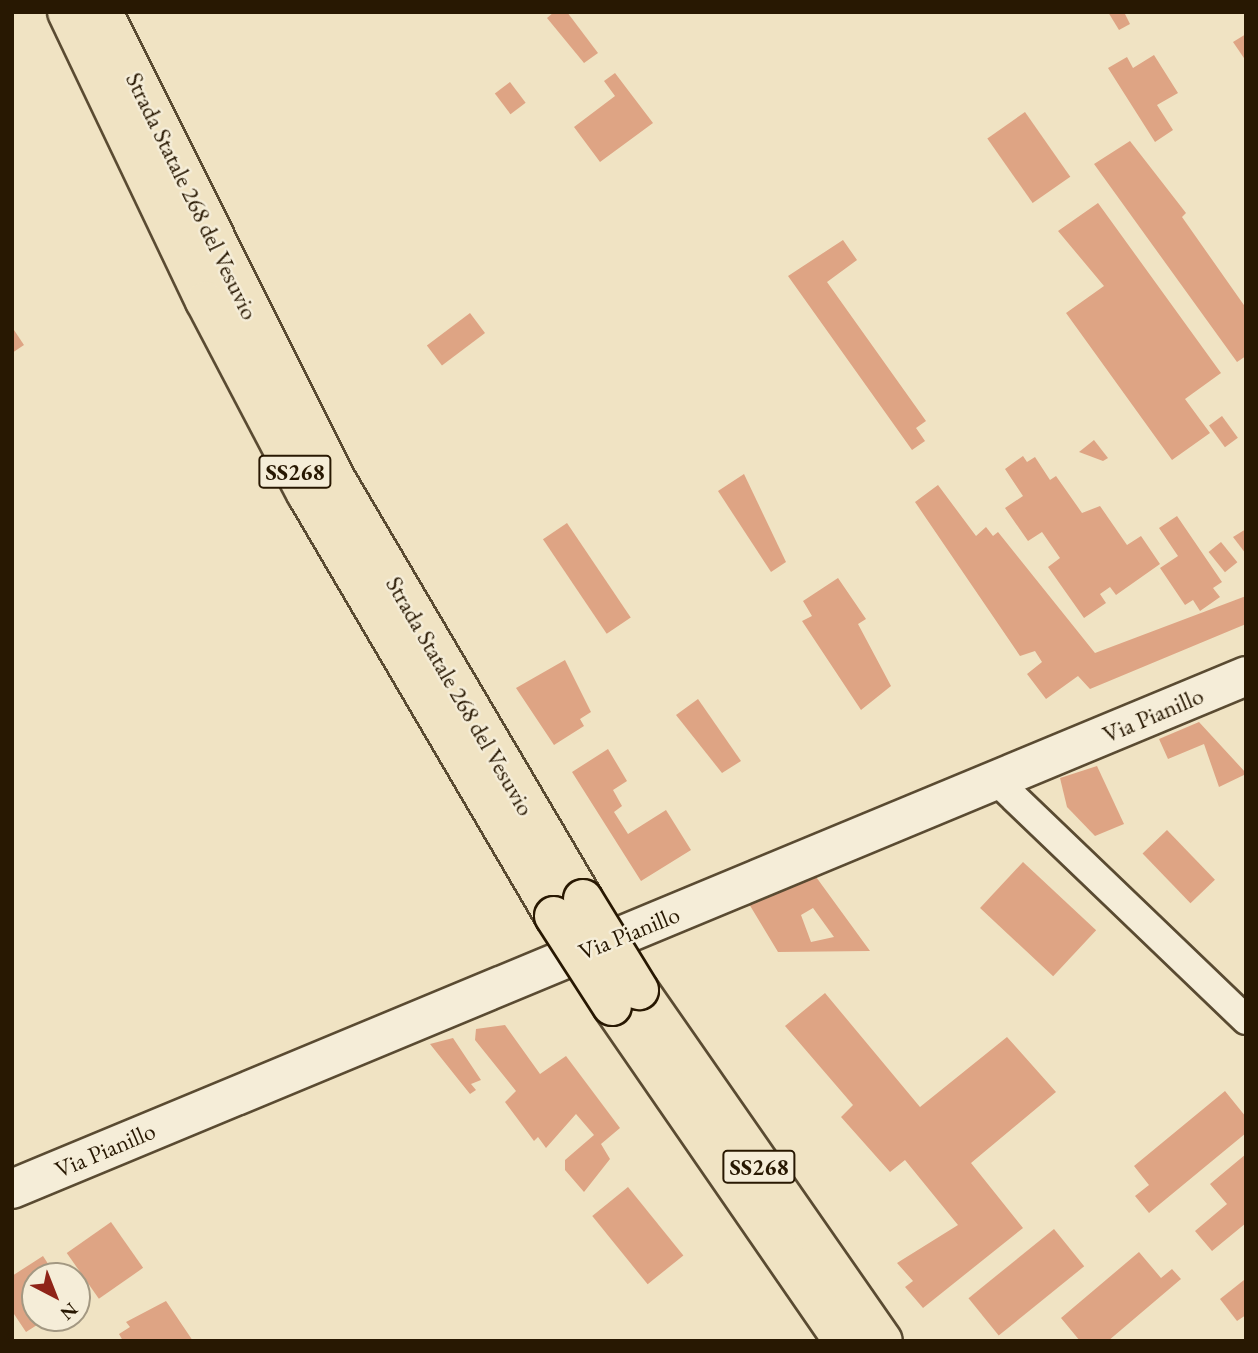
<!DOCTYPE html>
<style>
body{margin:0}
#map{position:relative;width:1258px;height:1353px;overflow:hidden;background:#f0e3c3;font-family:"EB Garamond",serif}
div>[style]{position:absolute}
.building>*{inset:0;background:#dea484;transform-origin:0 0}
.roads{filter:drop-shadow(2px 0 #5a4b32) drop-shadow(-2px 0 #5a4b32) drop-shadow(0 2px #5a4b32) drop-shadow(0 -2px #5a4b32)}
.street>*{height:28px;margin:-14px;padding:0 14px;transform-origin:14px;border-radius:14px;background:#f5edd8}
.secondary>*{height:38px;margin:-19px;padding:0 19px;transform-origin:19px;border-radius:19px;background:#f5edd8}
.highway>*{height:38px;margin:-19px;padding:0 19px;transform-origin:19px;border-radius:19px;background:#f0e3c3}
.bridges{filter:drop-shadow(2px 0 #281802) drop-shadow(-2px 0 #281802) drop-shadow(0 2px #281802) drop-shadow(0 -2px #281802)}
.highway-bridge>*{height:38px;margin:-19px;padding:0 19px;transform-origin:19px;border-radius:19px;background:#f0e3c3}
span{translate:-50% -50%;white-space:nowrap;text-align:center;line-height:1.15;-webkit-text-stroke:5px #f5edd8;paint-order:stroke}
.shield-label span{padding:2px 5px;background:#f5edd8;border:2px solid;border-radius:5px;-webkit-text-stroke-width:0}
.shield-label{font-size:23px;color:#281802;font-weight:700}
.street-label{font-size:24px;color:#281802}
.frame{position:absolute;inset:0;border:14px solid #281802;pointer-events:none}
.north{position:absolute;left:21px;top:1262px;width:70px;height:70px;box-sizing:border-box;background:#f5edd8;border:2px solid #a39882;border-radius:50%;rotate:138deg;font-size:19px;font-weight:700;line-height:28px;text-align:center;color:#281802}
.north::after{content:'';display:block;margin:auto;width:24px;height:32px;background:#8f2418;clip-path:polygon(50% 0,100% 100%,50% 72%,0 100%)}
</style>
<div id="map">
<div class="building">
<i style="clip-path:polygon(554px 12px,567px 12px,598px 53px,584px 63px,547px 18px)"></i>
<i style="clip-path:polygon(1108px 12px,1124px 12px,1130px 24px,1119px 30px)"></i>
<i style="clip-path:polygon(1246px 34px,1246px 61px,1233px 42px)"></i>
<i style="clip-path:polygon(1154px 55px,1178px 93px,1157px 105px,1173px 130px,1155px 142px,1108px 68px,1127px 57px,1133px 68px)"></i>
<i style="clip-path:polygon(615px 73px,653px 123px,600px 162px,574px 127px,615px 96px,604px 81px)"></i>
<i style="left:510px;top:82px;width:26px;height:19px;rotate:53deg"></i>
<i style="left:1025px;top:112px;width:79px;height:46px;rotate:55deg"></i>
<i style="clip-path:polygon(1130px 141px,1186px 213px,1182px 217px,1246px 308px,1246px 356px,1237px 362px,1094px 164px)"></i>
<i style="clip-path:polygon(1098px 203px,1221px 373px,1185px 399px,1210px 433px,1172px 460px,1066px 313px,1104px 286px,1058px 231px)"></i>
<i style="clip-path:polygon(843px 240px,857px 260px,827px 282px,926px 421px,916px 428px,925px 441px,912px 450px,788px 276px)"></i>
<i style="left:470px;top:313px;width:25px;height:54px;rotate:53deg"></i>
<i style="clip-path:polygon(12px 327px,24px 345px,12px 353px)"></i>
<i style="left:1222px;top:416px;width:27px;height:16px;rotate:54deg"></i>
<i style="clip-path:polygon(1094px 440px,1108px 458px,1103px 461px,1079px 452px)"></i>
<i style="clip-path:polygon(1023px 456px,1027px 462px,1035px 457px,1050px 480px,1056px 476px,1082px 513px,1100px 506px,1127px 545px,1141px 536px,1160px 564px,1116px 595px,1110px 587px,1100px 594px,1106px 603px,1084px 618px,1048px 567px,1060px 558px,1042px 532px,1028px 541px,1005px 508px,1023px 496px,1005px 469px)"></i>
<i style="clip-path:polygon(744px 474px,786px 562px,771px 572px,718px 491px)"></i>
<i style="clip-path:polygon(938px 485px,976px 536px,986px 527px,993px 536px,998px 532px,1095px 653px,1246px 596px,1246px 624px,1090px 689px,1078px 676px,1046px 699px,1027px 674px,1042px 662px,1035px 651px,1020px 656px,915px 502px)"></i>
<i style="clip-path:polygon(1177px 516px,1222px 582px,1213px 588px,1220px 597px,1200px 611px,1193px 600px,1185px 605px,1160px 568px,1178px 556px,1159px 528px)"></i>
<i style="left:567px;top:523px;width:114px;height:29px;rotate:56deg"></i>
<i style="clip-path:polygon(1246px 529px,1246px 554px,1233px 537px)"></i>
<i style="left:1221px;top:542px;width:26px;height:16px;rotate:51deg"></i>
<i style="clip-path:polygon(838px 578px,866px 619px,858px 624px,891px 686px,861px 710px,802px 621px,812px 616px,803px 601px)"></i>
<i style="clip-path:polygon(565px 660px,591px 712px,580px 719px,584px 726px,554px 745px,516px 688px)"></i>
<i style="clip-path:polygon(698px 699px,741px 761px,722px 773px,676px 715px)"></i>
<i style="clip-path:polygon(1199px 722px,1246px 773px,1246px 774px,1219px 787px,1204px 744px,1168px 759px,1159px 739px)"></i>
<i style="clip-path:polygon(608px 749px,627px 781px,613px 790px,622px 806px,614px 812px,628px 834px,666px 810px,691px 850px,641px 881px,572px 772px)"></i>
<i style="clip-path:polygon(1097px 766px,1124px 824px,1095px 836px,1067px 807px,1060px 778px)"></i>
<i style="left:1167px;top:830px;width:69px;height:34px;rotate:46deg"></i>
<i style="left:1023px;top:862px;width:100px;height:63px;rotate:43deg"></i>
<i style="clip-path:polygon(evenodd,811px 870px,870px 951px,778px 952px,746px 899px,811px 870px,813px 908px,834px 937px,811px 942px,801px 915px,813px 908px)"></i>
<i style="clip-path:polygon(825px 993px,920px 1107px,1007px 1037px,1056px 1092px,971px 1163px,1023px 1228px,923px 1308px,905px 1287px,913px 1281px,897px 1263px,958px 1225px,905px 1160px,890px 1172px,841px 1117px,853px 1105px,785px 1026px)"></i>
<i style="clip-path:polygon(505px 1025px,540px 1074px,566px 1056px,620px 1128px,601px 1144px,610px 1159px,584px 1192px,565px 1170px,565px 1160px,594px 1135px,576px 1114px,546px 1148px,538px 1137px,534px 1141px,505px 1102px,516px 1091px,475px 1040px,476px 1029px)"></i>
<i style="clip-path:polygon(453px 1038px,481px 1080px,471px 1084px,476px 1090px,470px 1094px,430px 1044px)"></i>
<i style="clip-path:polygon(1225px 1091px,1246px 1117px,1246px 1133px,1149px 1213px,1135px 1196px,1149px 1185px,1134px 1166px)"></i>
<i style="clip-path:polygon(1246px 1154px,1246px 1223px,1212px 1251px,1195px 1231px,1227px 1204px,1210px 1184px)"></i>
<i style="left:628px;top:1187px;width:88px;height:46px;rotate:51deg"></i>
<i style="left:111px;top:1222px;width:56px;height:54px;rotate:55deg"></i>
<i style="left:1054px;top:1229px;width:48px;height:110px;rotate:51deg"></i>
<i style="clip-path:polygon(1139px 1252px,1161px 1278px,1172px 1269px,1181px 1279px,1108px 1341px,1080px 1341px,1061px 1318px)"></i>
<i style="clip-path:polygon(43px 1256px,56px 1276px,35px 1276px,35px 1318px,48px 1318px,26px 1332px,12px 1311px,12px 1276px)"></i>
<i style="clip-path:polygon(1244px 1280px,1246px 1315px,1237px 1321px,1220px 1299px)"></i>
<i style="clip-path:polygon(166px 1301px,193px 1341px,123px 1341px,119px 1334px,130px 1327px,126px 1322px)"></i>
</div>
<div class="roads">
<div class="street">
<i style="left:997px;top:781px;width:345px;rotate:43.8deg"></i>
</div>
<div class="secondary">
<i style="left:12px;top:1189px;width:1336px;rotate:-22.57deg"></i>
</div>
<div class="highway">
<i style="left:67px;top:12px;width:320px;rotate:64.5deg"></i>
<i style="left:205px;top:301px;width:217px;rotate:62.3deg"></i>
<i style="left:306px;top:493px;width:490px;rotate:59.6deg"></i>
<i style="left:103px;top:12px;width:518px;rotate:63.53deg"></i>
<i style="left:334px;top:476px;width:491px;rotate:59.5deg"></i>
<i style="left:639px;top:990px;width:427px;rotate:55.2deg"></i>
<i style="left:612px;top:1006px;width:407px;rotate:55.4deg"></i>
</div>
</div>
<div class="bridges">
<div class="highway-bridge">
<i style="left:583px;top:899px;width:107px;rotate:58.4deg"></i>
<i style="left:554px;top:916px;width:107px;rotate:57.2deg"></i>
</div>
</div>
<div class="shield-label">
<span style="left:295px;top:472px">SS268</span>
<span style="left:759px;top:1167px">SS268</span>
</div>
<div class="street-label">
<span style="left:192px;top:196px;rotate:64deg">Strada Statale 268 del Vesuvio</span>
<span style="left:460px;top:696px;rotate:60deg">Strada Statale 268 del Vesuvio</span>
<span style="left:1153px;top:715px;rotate:-23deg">Via Pianillo</span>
<span style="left:629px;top:933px;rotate:-22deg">Via Pianillo</span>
<span style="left:105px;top:1150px;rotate:-23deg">Via Pianillo</span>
</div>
<div class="frame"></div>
<div class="north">N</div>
</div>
